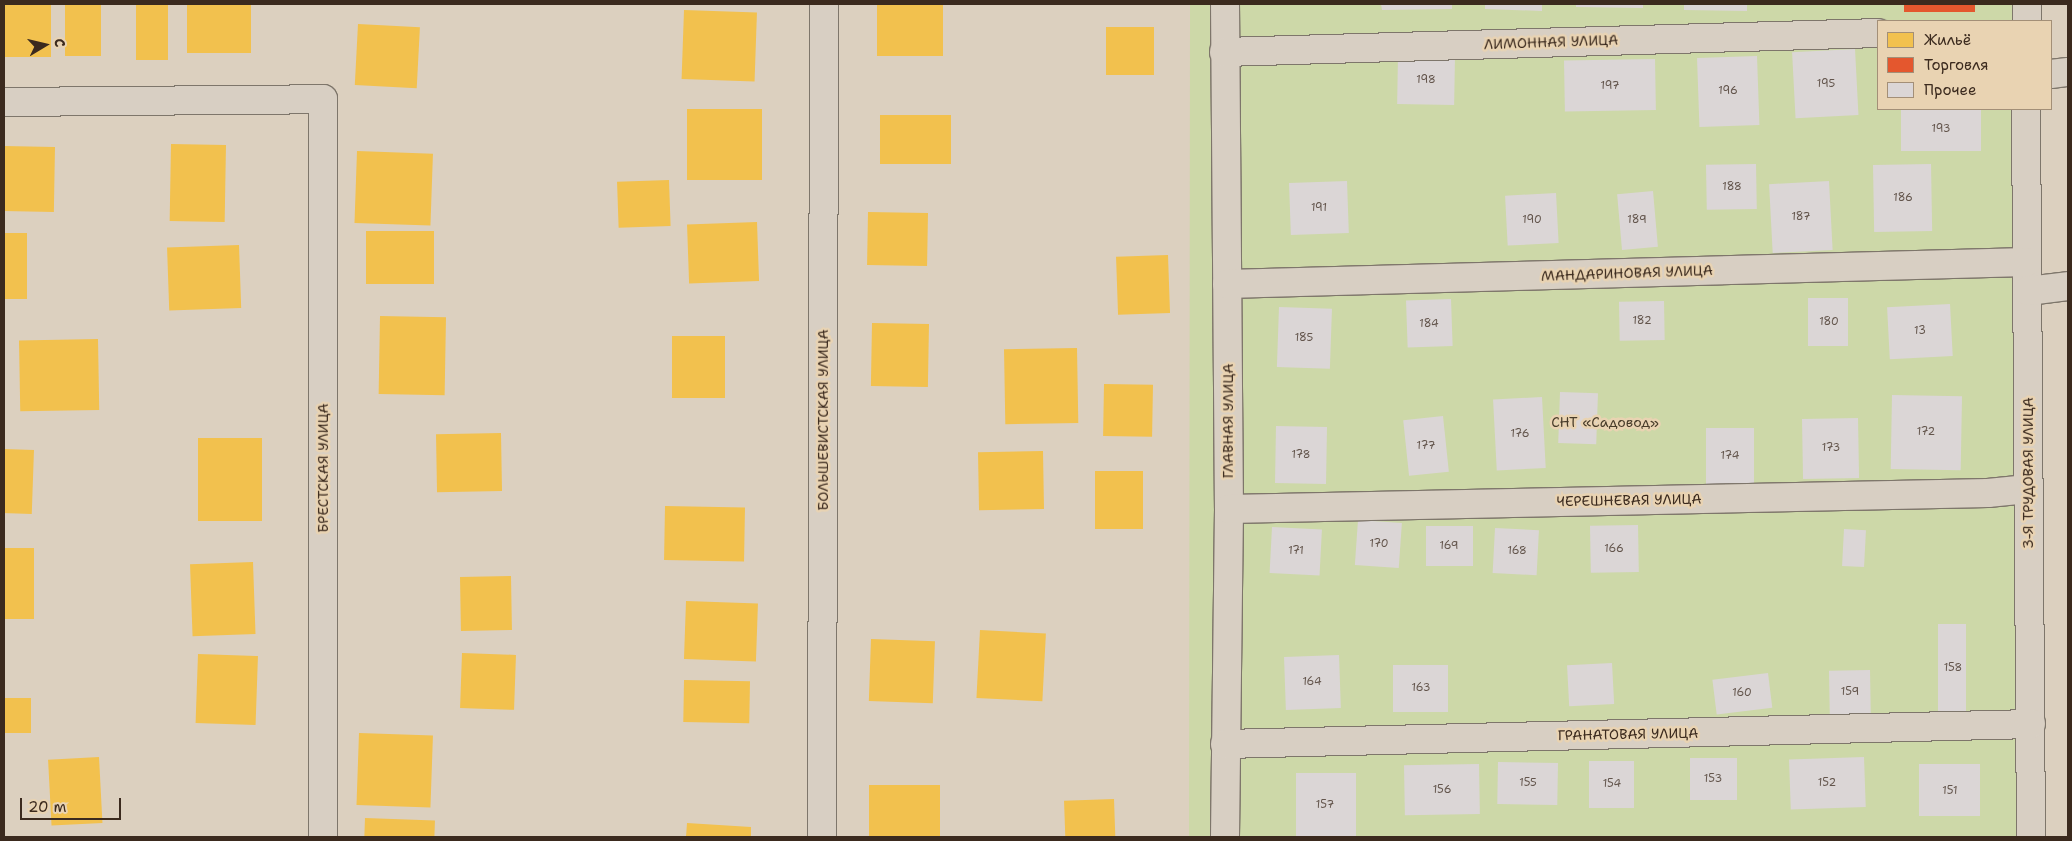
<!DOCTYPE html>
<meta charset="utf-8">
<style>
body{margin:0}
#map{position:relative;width:2072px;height:841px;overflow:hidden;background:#dcd0bf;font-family:"Shantell Sans",sans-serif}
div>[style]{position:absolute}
.green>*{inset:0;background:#cdd8a8}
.homes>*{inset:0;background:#f2c14e;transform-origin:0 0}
.shops>*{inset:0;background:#e4572e;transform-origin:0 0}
.building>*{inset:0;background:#dbd6d6;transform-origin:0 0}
.roads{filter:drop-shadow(1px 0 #7e766b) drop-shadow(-1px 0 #7e766b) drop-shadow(0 1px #7e766b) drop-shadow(0 -1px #7e766b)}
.minor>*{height:28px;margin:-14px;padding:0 14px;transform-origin:14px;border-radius:14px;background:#d8cfc3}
span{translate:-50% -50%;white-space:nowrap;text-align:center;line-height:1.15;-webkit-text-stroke:5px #e9d3b2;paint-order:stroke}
.number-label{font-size:11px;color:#63554c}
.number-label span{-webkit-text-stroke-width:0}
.street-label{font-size:14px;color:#3b2a1e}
.park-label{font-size:14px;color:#483c2a}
.frame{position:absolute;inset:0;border:5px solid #3b2a1e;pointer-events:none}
.legend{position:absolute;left:1877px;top:20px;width:175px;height:90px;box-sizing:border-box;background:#e9d3b2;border:1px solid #a38f77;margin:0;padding:6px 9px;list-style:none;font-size:15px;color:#3b2a1e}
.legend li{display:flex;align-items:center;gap:10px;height:25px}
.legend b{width:25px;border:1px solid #a38f77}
.north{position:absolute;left:20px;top:20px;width:50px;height:50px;-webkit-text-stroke:4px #e9d3b2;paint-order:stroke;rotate:81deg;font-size:14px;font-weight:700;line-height:20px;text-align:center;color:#3b2a1e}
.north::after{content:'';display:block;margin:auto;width:18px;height:22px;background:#3b2a1e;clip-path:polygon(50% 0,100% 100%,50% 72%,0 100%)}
.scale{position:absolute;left:20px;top:798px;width:101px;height:22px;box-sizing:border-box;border:2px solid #3b2a1e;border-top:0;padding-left:6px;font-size:15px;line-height:18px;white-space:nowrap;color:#3b2a1e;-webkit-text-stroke:4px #e9d3b2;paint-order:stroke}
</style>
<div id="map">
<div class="green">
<i style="clip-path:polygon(1190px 4px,2025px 4px,2025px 21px,1878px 21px,1878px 109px,2025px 109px,2021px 837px,1189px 837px)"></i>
</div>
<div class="homes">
<i style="left:4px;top:4px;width:47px;height:53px"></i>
<i style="left:65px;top:4px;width:36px;height:52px"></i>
<i style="left:136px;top:4px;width:32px;height:56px"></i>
<i style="left:187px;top:4px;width:64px;height:49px"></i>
<i style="left:877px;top:4px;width:66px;height:52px"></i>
<i style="left:684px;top:10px;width:73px;height:69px;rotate:2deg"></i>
<i style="left:358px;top:24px;width:62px;height:61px;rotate:3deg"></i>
<i style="left:1106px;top:27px;width:48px;height:48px"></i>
<i style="left:687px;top:109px;width:75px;height:71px"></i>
<i style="left:951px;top:115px;width:49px;height:71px;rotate:90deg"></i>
<i style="left:171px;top:144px;width:55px;height:77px;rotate:1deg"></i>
<i style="left:4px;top:146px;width:51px;height:65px;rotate:1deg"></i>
<i style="left:357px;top:151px;width:76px;height:72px;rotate:2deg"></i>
<i style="left:669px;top:180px;width:46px;height:52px;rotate:88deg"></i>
<i style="left:868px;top:212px;width:60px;height:53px;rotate:1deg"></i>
<i style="left:757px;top:222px;width:59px;height:70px;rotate:88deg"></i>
<i style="left:434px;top:231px;width:53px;height:68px;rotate:90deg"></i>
<i style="left:4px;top:233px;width:23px;height:66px"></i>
<i style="left:239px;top:245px;width:63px;height:72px;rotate:88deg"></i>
<i style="left:1168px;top:255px;width:58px;height:52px;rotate:88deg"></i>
<i style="left:380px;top:316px;width:66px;height:78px;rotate:1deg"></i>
<i style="left:872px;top:323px;width:57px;height:63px;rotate:1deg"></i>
<i style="left:672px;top:336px;width:53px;height:62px"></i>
<i style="left:98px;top:339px;width:71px;height:79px;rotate:89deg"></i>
<i style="left:1077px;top:348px;width:75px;height:73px;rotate:89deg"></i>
<i style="left:1104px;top:384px;width:49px;height:52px;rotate:1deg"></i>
<i style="left:501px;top:433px;width:58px;height:65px;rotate:89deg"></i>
<i style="left:198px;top:438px;width:64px;height:83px"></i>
<i style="left:4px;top:449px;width:30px;height:64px;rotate:2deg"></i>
<i style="left:1043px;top:451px;width:58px;height:65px;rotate:89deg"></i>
<i style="left:1095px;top:471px;width:48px;height:58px"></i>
<i style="left:665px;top:506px;width:80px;height:54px;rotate:1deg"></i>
<i style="left:4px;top:548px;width:30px;height:71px"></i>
<i style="left:253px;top:562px;width:72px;height:63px;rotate:88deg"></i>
<i style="left:511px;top:576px;width:54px;height:51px;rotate:89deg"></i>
<i style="left:686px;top:601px;width:72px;height:58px;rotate:2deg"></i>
<i style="left:980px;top:630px;width:66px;height:68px;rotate:3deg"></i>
<i style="left:871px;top:639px;width:64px;height:62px;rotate:2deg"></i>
<i style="left:462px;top:653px;width:54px;height:55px;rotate:2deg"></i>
<i style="left:198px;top:654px;width:60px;height:69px;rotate:2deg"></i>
<i style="left:684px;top:680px;width:66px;height:42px;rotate:1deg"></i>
<i style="left:4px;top:698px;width:27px;height:35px"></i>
<i style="left:359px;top:733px;width:74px;height:72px;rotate:2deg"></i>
<i style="left:99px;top:757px;width:66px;height:51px;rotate:87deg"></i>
<i style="left:869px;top:785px;width:71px;height:52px"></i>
<i style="left:1114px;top:799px;width:38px;height:50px;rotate:88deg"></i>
<i style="left:365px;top:818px;width:70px;height:19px;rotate:2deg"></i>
<i style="clip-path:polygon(687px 823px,751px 827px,751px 837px,686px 837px)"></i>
</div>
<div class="shops">
<i style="left:1904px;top:4px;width:71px;height:8px"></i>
</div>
<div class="building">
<i style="clip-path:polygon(1381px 4px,1452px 4px,1452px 9px,1382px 10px)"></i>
<i style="clip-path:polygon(1485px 4px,1542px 4px,1542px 11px,1485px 9px)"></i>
<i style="clip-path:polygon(1576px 4px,1643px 4px,1643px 8px,1576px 7px)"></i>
<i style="clip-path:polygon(1684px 4px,1747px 4px,1747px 11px,1684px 10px)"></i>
<i style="left:1855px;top:49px;width:66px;height:63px;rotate:87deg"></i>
<i style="left:1398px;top:55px;width:57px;height:49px;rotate:1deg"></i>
<i style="left:1757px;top:56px;width:69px;height:60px;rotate:88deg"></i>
<i style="left:1655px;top:59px;width:51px;height:91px;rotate:89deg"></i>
<i style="left:1901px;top:109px;width:80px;height:42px"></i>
<i style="left:1756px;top:164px;width:45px;height:50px;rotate:89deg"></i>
<i style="left:1931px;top:164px;width:67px;height:58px;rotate:89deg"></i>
<i style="left:1347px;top:181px;width:52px;height:58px;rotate:88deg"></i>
<i style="left:1829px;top:181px;width:69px;height:60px;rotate:87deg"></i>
<i style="left:1653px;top:191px;width:56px;height:36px;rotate:85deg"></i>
<i style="left:1556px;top:193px;width:50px;height:51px;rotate:87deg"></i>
<i style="left:1808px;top:298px;width:40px;height:48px"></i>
<i style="left:1451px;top:299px;width:47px;height:45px;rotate:88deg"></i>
<i style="left:1664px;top:301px;width:39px;height:45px;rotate:89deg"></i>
<i style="left:1950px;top:304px;width:52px;height:63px;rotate:87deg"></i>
<i style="left:1279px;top:307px;width:53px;height:60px;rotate:2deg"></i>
<i style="left:1560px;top:392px;width:38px;height:51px;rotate:2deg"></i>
<i style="left:1892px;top:395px;width:70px;height:74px;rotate:1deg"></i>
<i style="left:1542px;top:397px;width:71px;height:49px;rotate:87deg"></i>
<i style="left:1443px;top:416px;width:56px;height:40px;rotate:84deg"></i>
<i style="left:1858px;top:418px;width:60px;height:56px;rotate:89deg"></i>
<i style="left:1276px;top:426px;width:51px;height:57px;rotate:1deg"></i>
<i style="left:1706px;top:428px;width:48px;height:56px"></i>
<i style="left:1358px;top:520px;width:44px;height:45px;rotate:4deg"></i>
<i style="left:1638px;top:525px;width:47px;height:48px;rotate:89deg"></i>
<i style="left:1426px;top:526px;width:47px;height:40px"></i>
<i style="left:1272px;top:527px;width:50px;height:46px;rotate:3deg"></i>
<i style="left:1495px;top:528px;width:44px;height:45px;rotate:3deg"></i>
<i style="left:1844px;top:529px;width:22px;height:37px;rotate:3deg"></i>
<i style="left:1938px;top:624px;width:28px;height:87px"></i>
<i style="left:1339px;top:655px;width:53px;height:55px;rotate:88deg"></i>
<i style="left:1612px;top:663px;width:41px;height:45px;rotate:87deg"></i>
<i style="left:1393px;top:665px;width:55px;height:47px"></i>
<i style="left:1870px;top:670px;width:44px;height:41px;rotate:89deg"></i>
<i style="left:1768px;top:673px;width:35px;height:56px;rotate:83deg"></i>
<i style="left:1864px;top:757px;width:50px;height:75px;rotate:88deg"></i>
<i style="left:1690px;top:758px;width:47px;height:42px"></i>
<i style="left:1589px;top:761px;width:45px;height:47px"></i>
<i style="left:1498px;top:762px;width:60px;height:42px;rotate:1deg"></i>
<i style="left:1479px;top:764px;width:50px;height:75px;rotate:89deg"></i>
<i style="left:1980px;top:764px;width:52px;height:61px;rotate:90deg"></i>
<i style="left:1296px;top:773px;width:60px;height:64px"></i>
</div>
<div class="roads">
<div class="minor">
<i style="left:1225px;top:4px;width:505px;rotate:89.55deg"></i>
<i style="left:1229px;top:509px;width:328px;rotate:90.7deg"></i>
<i style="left:2027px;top:21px;width:17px;rotate:-90deg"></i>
<i style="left:1224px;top:52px;width:654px;rotate:-1.66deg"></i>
<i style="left:2051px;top:74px;width:17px;rotate:-7deg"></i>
<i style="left:4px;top:102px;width:319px;rotate:-0.5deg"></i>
<i style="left:323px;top:99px;width:738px;rotate:90deg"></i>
<i style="left:2026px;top:109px;width:728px;rotate:89.61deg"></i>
<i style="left:1227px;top:284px;width:800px;rotate:-1.58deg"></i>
<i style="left:2028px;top:291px;width:40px;rotate:-7.1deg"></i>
<i style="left:1229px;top:509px;width:759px;rotate:-1.21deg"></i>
<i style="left:1988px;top:493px;width:40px;rotate:-5.7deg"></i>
<i style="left:1225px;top:744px;width:806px;rotate:-1.42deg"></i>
<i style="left:822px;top:837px;width:833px;rotate:-89.86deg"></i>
</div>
</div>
<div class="number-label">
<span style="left:1426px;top:80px">198</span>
<span style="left:1826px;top:84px">195</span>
<span style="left:1610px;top:86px">197</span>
<span style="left:1728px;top:91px">196</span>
<span style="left:1941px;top:129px">193</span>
<span style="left:1732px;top:187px">188</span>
<span style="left:1903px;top:198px">186</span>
<span style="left:1319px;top:208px">191</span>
<span style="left:1801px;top:217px">187</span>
<span style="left:1532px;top:220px">190</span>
<span style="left:1637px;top:220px">189</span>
<span style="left:1642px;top:321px">182</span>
<span style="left:1829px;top:322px">180</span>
<span style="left:1429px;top:324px">184</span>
<span style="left:1920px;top:331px">13</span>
<span style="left:1304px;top:338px">185</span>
<span style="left:1926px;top:432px">172</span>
<span style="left:1520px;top:434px">176</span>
<span style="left:1426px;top:446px">177</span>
<span style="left:1831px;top:448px">173</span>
<span style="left:1301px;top:455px">178</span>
<span style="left:1730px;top:456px">174</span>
<span style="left:1379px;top:544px">170</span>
<span style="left:1449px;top:546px">169</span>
<span style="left:1614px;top:549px">166</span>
<span style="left:1296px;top:551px">171</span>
<span style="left:1517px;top:551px">168</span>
<span style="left:1953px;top:668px">158</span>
<span style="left:1312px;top:682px">164</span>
<span style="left:1421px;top:688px">163</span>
<span style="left:1850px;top:692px">159</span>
<span style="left:1742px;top:693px">160</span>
<span style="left:1713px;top:779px">153</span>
<span style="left:1528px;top:783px">155</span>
<span style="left:1827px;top:783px">152</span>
<span style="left:1612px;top:784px">154</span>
<span style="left:1442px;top:790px">156</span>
<span style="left:1950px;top:791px">151</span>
<span style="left:1325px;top:805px">157</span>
</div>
<div class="street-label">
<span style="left:1551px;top:42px;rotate:-2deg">ЛИМОННАЯ УЛИЦА</span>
<span style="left:1627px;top:273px;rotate:-2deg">МАНДАРИНОВАЯ УЛИЦА</span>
<span style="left:823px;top:420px;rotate:-90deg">БОЛЬШЕВИСТСКАЯ УЛИЦА</span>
<span style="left:1228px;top:421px;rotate:-90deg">ГЛАВНАЯ УЛИЦА</span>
<span style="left:323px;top:468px;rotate:-90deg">БРЕСТСКАЯ УЛИЦА</span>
<span style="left:2028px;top:473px;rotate:-90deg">3-Я ТРУДОВАЯ УЛИЦА</span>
<span style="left:1629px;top:500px;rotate:-1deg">ЧЕРЕШНЕВАЯ УЛИЦА</span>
<span style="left:1628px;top:734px;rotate:-1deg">ГРАНАТОВАЯ УЛИЦА</span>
</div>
<div class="park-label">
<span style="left:1605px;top:422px">СНТ «Садовод»</span>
</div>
<div class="frame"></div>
<ul class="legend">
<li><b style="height:14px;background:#f2c14e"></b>Жильё</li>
<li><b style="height:14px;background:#e4572e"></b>Торговля</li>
<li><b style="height:14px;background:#dbd6d6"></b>Прочее</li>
</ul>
<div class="north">С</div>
<div class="scale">20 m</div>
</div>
